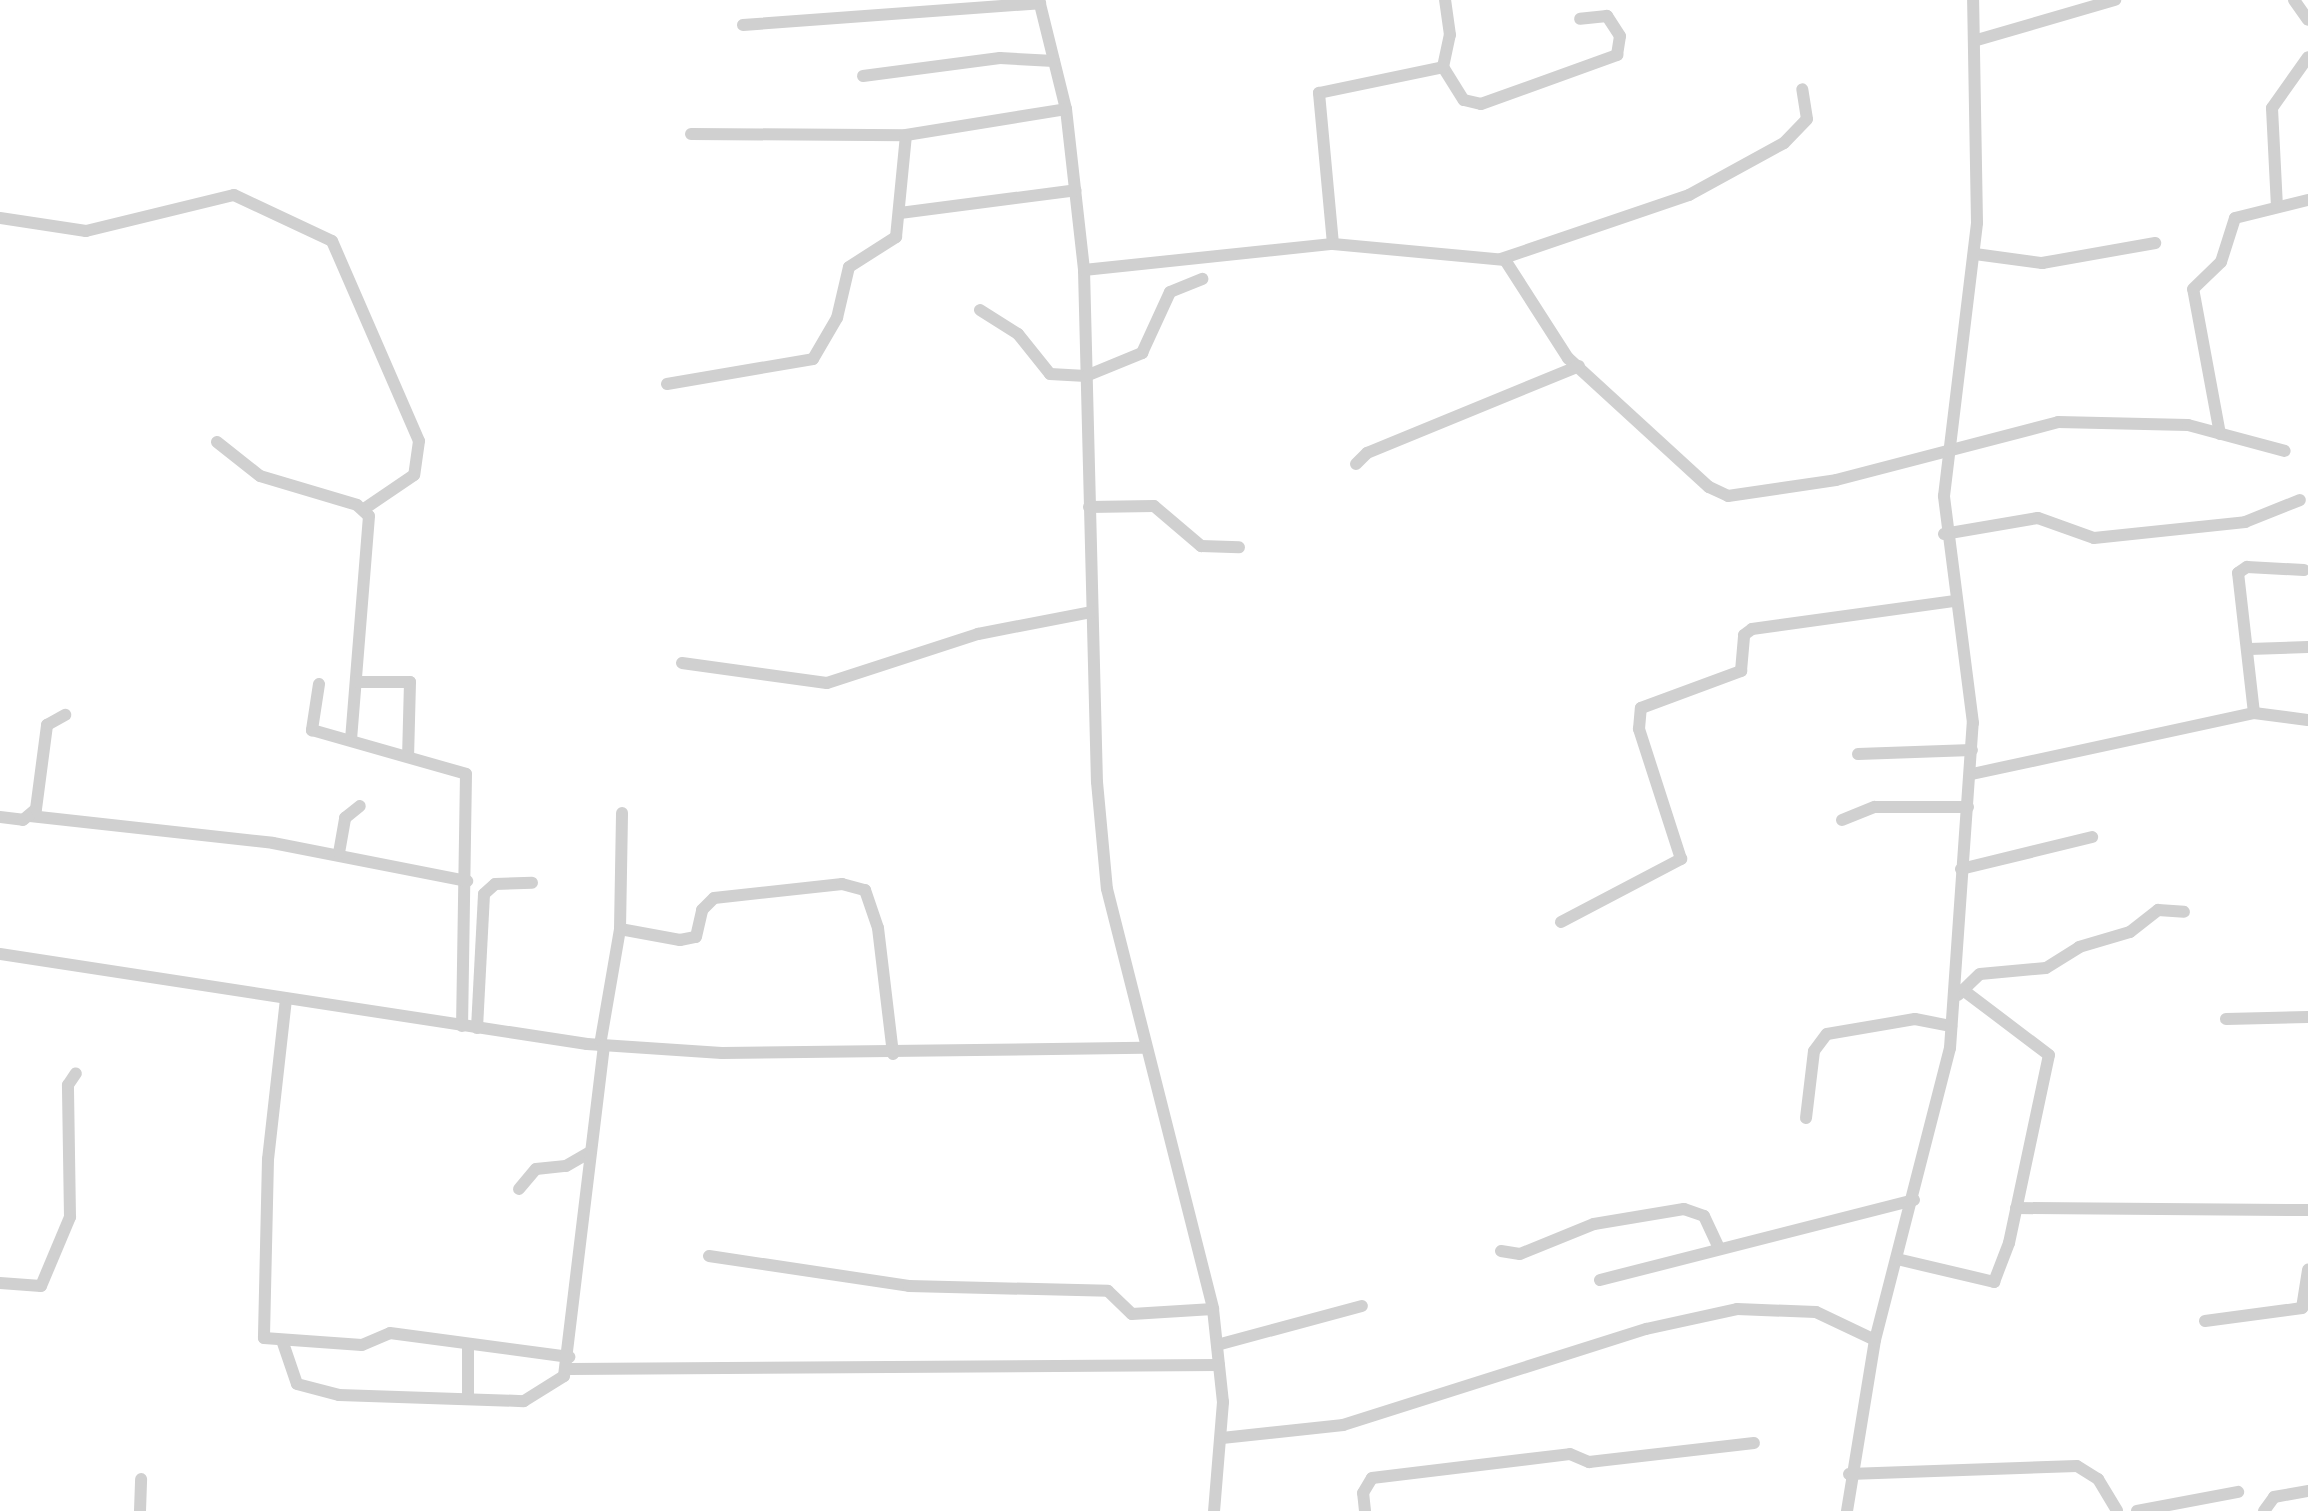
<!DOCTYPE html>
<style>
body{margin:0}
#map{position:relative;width:2308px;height:1511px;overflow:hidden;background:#fff;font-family:"Archivo Narrow",sans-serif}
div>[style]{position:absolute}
.minor>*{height:12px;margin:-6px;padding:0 6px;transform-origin:6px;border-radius:6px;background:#d0d0d0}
span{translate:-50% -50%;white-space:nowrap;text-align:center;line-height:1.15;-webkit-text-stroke:8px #fff;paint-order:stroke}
</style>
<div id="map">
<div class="minor">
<i style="left:1039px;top:0;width:112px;rotate:76.1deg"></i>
<i style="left:1066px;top:109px;width:162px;rotate:83.6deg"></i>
<i style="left:1084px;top:270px;width:512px;rotate:88.55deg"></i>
<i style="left:1097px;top:782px;width:107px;rotate:84.7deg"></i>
<i style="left:1107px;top:889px;width:433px;rotate:75.8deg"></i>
<i style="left:1213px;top:1309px;width:94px;rotate:83.9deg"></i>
<i style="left:1223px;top:1402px;width:109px;rotate:94.7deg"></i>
<i style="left:2294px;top:0;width:24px;rotate:55deg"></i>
<i style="left:743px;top:25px;width:298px;rotate:-4.2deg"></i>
<i style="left:1977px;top:40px;width:144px;rotate:-16.2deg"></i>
<i style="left:1443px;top:67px;width:39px;rotate:58deg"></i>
<i style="left:1464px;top:100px;width:17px;rotate:13deg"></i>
<i style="left:1481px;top:104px;width:145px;rotate:-19.8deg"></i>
<i style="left:1617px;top:55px;width:19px;rotate:-81deg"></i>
<i style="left:1620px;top:36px;width:24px;rotate:-123deg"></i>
<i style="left:1607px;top:16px;width:27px;rotate:174deg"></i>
<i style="left:863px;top:76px;width:138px;rotate:-7.5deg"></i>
<i style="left:1000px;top:58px;width:54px;rotate:3.2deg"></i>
<i style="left:691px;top:134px;width:215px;rotate:0.3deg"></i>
<i style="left:906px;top:135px;width:162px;rotate:-9.2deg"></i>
<i style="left:2277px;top:207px;width:99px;rotate:-92.9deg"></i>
<i style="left:2272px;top:108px;width:62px;rotate:-54.8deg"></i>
<i style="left:900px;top:213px;width:177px;rotate:-7.4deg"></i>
<i style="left:0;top:218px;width:87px;rotate:8.6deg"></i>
<i style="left:86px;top:231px;width:152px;rotate:-13.7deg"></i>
<i style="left:234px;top:195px;width:108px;rotate:25.1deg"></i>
<i style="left:332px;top:241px;width:218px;rotate:66.5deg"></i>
<i style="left:419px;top:441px;width:34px;rotate:98deg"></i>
<i style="left:414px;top:475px;width:60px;rotate:145.8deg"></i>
<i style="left:1333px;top:244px;width:152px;rotate:-95.3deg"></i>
<i style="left:1319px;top:93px;width:127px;rotate:-11.8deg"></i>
<i style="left:1443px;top:67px;width:33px;rotate:-78deg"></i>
<i style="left:1450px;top:35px;width:35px;rotate:-98deg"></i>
<i style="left:1975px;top:254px;width:68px;rotate:7.7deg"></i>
<i style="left:2042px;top:263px;width:115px;rotate:-10deg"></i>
<i style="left:1501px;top:259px;width:199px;rotate:-18.8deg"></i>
<i style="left:1689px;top:195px;width:108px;rotate:-28.7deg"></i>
<i style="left:1784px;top:143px;width:33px;rotate:-46deg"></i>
<i style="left:1807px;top:119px;width:30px;rotate:-99deg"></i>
<i style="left:1084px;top:270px;width:250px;rotate:-6deg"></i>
<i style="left:1333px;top:244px;width:173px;rotate:5.3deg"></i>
<i style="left:1505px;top:260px;width:117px;rotate:57.3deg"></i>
<i style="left:1568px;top:358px;width:191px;rotate:42.5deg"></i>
<i style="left:1709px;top:487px;width:21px;rotate:25deg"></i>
<i style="left:1728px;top:496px;width:109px;rotate:-8.4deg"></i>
<i style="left:1836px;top:480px;width:229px;rotate:-14.6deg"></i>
<i style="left:2058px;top:422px;width:130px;rotate:1.3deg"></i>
<i style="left:2188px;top:425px;width:100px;rotate:15deg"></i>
<i style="left:980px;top:310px;width:45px;rotate:32.3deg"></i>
<i style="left:1018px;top:334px;width:51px;rotate:51.3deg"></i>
<i style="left:1050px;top:374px;width:36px;rotate:3deg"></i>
<i style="left:1086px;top:376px;width:61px;rotate:-22.3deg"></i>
<i style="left:1142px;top:353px;width:67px;rotate:-65.3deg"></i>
<i style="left:1170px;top:292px;width:35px;rotate:-22deg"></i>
<i style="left:667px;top:384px;width:148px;rotate:-9.7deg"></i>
<i style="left:813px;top:359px;width:48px;rotate:-59.7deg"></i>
<i style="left:837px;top:318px;width:52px;rotate:-76.8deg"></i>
<i style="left:849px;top:267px;width:56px;rotate:-32.6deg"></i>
<i style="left:896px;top:237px;width:102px;rotate:-84.4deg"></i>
<i style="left:2220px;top:434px;width:147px;rotate:-100.5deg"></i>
<i style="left:2193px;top:289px;width:39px;rotate:-44deg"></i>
<i style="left:2221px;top:262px;width:46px;rotate:-72.3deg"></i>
<i style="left:2235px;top:218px;width:75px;rotate:-13.9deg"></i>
<i style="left:217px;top:442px;width:55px;rotate:38.3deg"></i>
<i style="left:260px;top:476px;width:101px;rotate:16.6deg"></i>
<i style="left:357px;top:505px;width:16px;rotate:43deg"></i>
<i style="left:369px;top:516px;width:225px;rotate:94.6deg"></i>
<i style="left:1356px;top:464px;width:16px;rotate:-45deg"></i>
<i style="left:1367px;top:453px;width:229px;rotate:-22.3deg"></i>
<i style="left:1089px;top:507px;width:65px;rotate:-0.9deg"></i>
<i style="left:1154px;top:506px;width:62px;rotate:40.4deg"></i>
<i style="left:1201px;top:546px;width:38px;rotate:2deg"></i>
<i style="left:1944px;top:534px;width:95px;rotate:-9.7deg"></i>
<i style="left:2038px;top:518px;width:59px;rotate:19.7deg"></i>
<i style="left:2094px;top:538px;width:152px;rotate:-6deg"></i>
<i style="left:2245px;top:522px;width:59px;rotate:-21.8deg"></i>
<i style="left:2249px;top:649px;width:59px;rotate:-1.9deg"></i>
<i style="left:682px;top:663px;width:146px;rotate:7.9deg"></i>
<i style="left:827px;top:683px;width:159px;rotate:-18deg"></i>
<i style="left:978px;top:634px;width:115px;rotate:-11deg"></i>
<i style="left:356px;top:682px;width:54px"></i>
<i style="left:410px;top:682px;width:74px;rotate:91.5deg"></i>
<i style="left:319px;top:684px;width:47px;rotate:98.7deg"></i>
<i style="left:312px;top:730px;width:160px;rotate:15.9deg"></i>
<i style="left:466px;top:774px;width:252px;rotate:90.9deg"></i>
<i style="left:2254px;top:713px;width:141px;rotate:-96.5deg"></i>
<i style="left:2238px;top:573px;width:11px;rotate:-34deg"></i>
<i style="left:2247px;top:567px;width:57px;rotate:3deg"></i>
<i style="left:1858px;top:754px;width:114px;rotate:-2deg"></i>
<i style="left:1972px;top:774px;width:289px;rotate:-12.2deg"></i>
<i style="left:2254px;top:713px;width:54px;rotate:7.4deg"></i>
<i style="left:30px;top:816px;width:244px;rotate:6.3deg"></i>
<i style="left:273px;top:843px;width:198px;rotate:11.1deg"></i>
<i style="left:0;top:817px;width:23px;rotate:7deg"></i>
<i style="left:23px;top:820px;width:17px;rotate:-40deg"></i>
<i style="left:36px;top:809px;width:85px;rotate:-82.5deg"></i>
<i style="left:47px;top:725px;width:21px;rotate:-29deg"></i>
<i style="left:1842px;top:820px;width:35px;rotate:-22deg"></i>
<i style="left:1875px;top:807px;width:93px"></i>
<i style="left:339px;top:853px;width:36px;rotate:-80deg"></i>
<i style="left:345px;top:818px;width:19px;rotate:-39deg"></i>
<i style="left:1961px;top:869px;width:135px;rotate:-13.7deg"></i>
<i style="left:1561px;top:922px;width:136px;rotate:-27.7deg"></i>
<i style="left:1681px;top:859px;width:137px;rotate:-107.9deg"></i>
<i style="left:1639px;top:729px;width:21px;rotate:-85deg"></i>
<i style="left:1641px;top:708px;width:107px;rotate:-20.3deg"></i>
<i style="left:1741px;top:671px;width:36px;rotate:-85deg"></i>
<i style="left:1744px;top:635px;width:10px;rotate:-37deg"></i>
<i style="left:1752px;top:629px;width:205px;rotate:-7.9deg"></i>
<i style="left:620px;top:929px;width:61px;rotate:10.4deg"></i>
<i style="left:680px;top:940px;width:16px;rotate:-11deg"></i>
<i style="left:696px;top:937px;width:28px;rotate:-77deg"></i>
<i style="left:702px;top:910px;width:17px;rotate:-45deg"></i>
<i style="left:714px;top:898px;width:129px;rotate:-6.2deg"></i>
<i style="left:842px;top:884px;width:24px;rotate:15deg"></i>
<i style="left:865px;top:890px;width:40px;rotate:71.1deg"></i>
<i style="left:878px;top:928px;width:127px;rotate:83.2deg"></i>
<i style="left:0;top:954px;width:594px;rotate:8.72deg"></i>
<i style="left:587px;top:1044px;width:135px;rotate:3.8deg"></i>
<i style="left:722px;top:1053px;width:421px;rotate:-0.7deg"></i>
<i style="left:1958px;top:995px;width:30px;rotate:-44deg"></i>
<i style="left:1980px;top:974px;width:66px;rotate:-5.2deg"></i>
<i style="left:2046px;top:968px;width:39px;rotate:-32deg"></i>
<i style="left:2079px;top:947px;width:53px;rotate:-16.4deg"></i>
<i style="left:2130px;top:932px;width:36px;rotate:-38deg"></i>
<i style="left:2158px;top:910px;width:26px;rotate:4deg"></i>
<i style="left:286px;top:999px;width:161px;rotate:96.4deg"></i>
<i style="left:268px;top:1159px;width:179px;rotate:91.3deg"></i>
<i style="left:264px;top:1338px;width:98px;rotate:4.1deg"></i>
<i style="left:362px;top:1345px;width:30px;rotate:-23deg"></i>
<i style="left:390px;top:1333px;width:181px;rotate:7.6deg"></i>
<i style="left:2226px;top:1019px;width:82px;rotate:-1.4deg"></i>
<i style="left:477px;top:1028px;width:134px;rotate:-87deg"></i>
<i style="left:484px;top:894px;width:15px;rotate:-42deg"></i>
<i style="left:495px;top:884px;width:37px;rotate:-2deg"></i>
<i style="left:600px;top:1045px;width:118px;rotate:-80.2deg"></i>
<i style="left:620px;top:929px;width:116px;rotate:-89deg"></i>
<i style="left:1806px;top:1118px;width:67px;rotate:-83.2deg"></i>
<i style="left:1814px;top:1051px;width:21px;rotate:-53deg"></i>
<i style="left:1827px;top:1034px;width:89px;rotate:-9.7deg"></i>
<i style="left:1915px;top:1019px;width:37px;rotate:11deg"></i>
<i style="left:519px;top:1189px;width:26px;rotate:-50deg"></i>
<i style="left:536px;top:1169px;width:30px;rotate:-6deg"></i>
<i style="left:566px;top:1166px;width:28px;rotate:-30deg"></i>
<i style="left:2016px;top:1208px;width:292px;rotate:0.4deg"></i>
<i style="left:1501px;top:1251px;width:19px;rotate:9deg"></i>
<i style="left:1520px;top:1254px;width:80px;rotate:-22.1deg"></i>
<i style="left:1594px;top:1224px;width:91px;rotate:-9.5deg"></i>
<i style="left:1684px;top:1209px;width:21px;rotate:19deg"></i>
<i style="left:1704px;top:1216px;width:33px;rotate:65deg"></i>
<i style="left:709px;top:1256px;width:202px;rotate:8.5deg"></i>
<i style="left:909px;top:1286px;width:199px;rotate:1.4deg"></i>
<i style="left:1108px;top:1291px;width:33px;rotate:44deg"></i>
<i style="left:1132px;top:1314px;width:81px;rotate:-3.5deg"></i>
<i style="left:1897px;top:1259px;width:100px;rotate:13.3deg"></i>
<i style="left:1994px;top:1282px;width:42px;rotate:-69deg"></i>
<i style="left:2009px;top:1243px;width:192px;rotate:-78deg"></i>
<i style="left:2049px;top:1055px;width:108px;rotate:-142.9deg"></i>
<i style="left:1600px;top:1280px;width:324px;rotate:-14.3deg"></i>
<i style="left:0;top:1283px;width:41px;rotate:4.2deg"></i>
<i style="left:41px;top:1286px;width:75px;rotate:-67.2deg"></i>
<i style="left:70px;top:1217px;width:132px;rotate:-90.9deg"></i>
<i style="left:68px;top:1085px;width:14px;rotate:-56deg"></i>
<i style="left:2205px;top:1321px;width:98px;rotate:-7.6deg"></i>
<i style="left:2302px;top:1308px;width:39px;rotate:-81deg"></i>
<i style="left:283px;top:1343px;width:43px;rotate:71.1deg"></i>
<i style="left:297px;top:1384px;width:43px;rotate:14.7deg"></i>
<i style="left:339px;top:1395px;width:185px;rotate:1.9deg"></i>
<i style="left:524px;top:1401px;width:47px;rotate:-32deg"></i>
<i style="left:564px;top:1376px;width:333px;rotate:-83.1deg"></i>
<i style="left:1217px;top:1345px;width:150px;rotate:-15.1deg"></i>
<i style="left:569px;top:1369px;width:650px;rotate:-0.35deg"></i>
<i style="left:468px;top:1394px;width:49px;rotate:-90deg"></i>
<i style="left:1222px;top:1438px;width:122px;rotate:-6.1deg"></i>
<i style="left:1343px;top:1425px;width:318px;rotate:-17.6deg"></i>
<i style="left:1646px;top:1329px;width:93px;rotate:-12.4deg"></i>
<i style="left:1737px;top:1309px;width:79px;rotate:2.2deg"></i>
<i style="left:1816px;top:1312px;width:65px;rotate:25.4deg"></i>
<i style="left:1849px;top:1474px;width:228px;rotate:-2deg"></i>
<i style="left:2077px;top:1466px;width:25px;rotate:32deg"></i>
<i style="left:2098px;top:1479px;width:37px;rotate:59deg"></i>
<i style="left:140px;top:1511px;width:32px;rotate:-88deg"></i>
<i style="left:1365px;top:1511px;width:18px;rotate:-96deg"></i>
<i style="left:1363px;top:1493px;width:17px;rotate:-59deg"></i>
<i style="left:1372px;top:1478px;width:199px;rotate:-6.9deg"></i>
<i style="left:1570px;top:1454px;width:21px;rotate:23deg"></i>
<i style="left:1589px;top:1462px;width:166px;rotate:-6.6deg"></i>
<i style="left:1847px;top:1511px;width:173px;rotate:-80.7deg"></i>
<i style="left:1875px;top:1340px;width:301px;rotate:-75.6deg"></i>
<i style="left:1950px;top:1048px;width:326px;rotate:-86deg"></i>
<i style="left:1973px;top:723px;width:229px;rotate:-97.3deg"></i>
<i style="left:1944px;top:496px;width:275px;rotate:-83.1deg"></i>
<i style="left:1977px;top:223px;width:223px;rotate:-91deg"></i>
<i style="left:2137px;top:1511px;width:103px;rotate:-10.7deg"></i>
<i style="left:2264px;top:1511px;width:17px;rotate:-54deg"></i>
<i style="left:2274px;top:1497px;width:35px;rotate:-10deg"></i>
</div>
</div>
